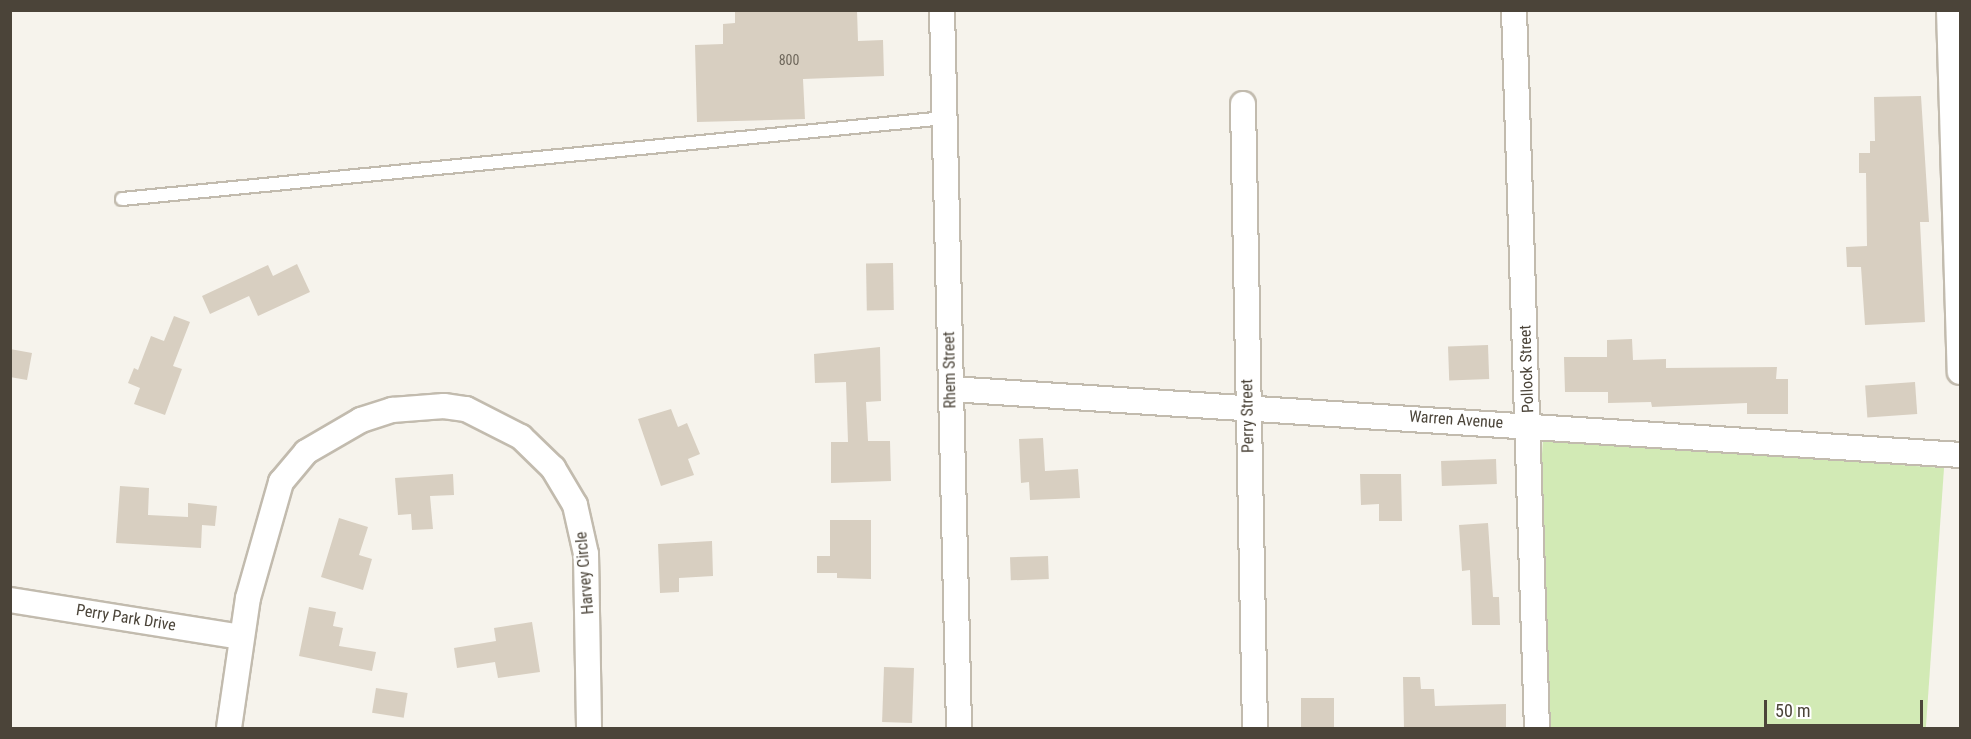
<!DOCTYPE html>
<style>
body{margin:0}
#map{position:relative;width:1971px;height:739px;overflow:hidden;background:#f6f3ec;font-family:"Roboto Condensed",sans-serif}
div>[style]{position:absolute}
.green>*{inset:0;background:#d2eab5;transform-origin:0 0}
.building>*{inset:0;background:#d8cfc1;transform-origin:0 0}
.roads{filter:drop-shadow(2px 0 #c2bbae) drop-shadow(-2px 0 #c2bbae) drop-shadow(0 2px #c2bbae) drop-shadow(0 -2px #c2bbae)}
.service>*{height:12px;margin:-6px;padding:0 6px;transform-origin:6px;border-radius:6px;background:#fff}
.minor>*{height:24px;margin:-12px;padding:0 12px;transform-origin:12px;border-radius:12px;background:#fff}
span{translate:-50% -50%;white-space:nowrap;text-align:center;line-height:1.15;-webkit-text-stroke:6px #fff;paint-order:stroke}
.number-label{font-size:14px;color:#6e675b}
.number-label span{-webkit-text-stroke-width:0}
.street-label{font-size:16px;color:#4b4439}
.frame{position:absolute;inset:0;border:12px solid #4b4439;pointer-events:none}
.scale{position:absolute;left:1764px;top:700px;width:159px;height:27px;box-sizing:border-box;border:3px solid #4b4439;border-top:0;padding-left:8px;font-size:18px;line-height:21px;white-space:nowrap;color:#4b4439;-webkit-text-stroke:4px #fff;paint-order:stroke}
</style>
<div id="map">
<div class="green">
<i style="left:1543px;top:440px;width:402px;height:288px;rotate:4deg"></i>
</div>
<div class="building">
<i style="clip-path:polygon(735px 10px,857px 10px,858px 41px,883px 40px,884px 76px,803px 79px,805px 119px,697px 122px,695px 45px,723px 44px,723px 24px,735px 23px)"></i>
<i style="clip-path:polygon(1921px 96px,1929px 222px,1920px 222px,1925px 322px,1865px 325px,1861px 267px,1847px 267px,1846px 247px,1867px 246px,1866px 173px,1859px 173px,1859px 153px,1870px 153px,1870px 141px,1875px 141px,1874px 97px)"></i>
<i style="left:893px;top:263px;width:47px;height:27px;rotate:89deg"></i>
<i style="clip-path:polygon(297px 264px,310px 292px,258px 316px,249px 296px,210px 314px,202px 296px,268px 265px,273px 276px)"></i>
<i style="clip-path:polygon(174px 316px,190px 322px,173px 366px,182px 369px,165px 415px,134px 404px,140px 388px,128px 383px,134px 368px,138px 370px,151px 336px,164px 341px)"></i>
<i style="clip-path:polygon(1632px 339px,1633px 360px,1666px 359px,1666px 368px,1777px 367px,1776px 379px,1788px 379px,1788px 414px,1747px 414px,1747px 403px,1652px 407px,1651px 402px,1608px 403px,1608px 392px,1565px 392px,1564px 357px,1607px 357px,1607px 340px)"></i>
<i style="left:1488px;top:345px;width:34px;height:40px;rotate:88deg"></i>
<i style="clip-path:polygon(880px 347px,881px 401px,866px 402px,868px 441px,890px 441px,891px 481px,831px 483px,831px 442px,848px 442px,846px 382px,815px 383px,814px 354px)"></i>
<i style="clip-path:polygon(10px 349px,32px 353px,27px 380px,10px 377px)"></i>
<i style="left:1915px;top:382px;width:32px;height:50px;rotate:86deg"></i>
<i style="clip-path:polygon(671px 409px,678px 427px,687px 423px,700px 454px,688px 459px,694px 475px,661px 486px,638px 419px)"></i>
<i style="clip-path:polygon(1043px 438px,1045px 471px,1078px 469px,1080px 498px,1030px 500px,1029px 482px,1021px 483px,1019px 439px)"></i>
<i style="left:1496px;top:459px;width:25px;height:55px;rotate:88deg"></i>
<i style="clip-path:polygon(453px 474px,454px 495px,430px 496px,433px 529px,412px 530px,411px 514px,398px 515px,395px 478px)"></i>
<i style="clip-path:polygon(1360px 474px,1401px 474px,1402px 521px,1379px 521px,1379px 504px,1361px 505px)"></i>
<i style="clip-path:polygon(120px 486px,149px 488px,148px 515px,188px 517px,188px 503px,217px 506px,215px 526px,202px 525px,201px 548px,116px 543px)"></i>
<i style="clip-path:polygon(339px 518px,368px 527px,359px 555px,372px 559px,363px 590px,321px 577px)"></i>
<i style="clip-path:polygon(830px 520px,871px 520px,871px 579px,837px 578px,837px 573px,817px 573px,817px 556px,830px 556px)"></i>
<i style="clip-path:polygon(1488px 523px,1493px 597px,1499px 597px,1500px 625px,1472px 625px,1470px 570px,1462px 571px,1459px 525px)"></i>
<i style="clip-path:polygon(712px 541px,713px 576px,679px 578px,679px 592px,660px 593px,658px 544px)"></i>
<i style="left:1048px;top:556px;width:23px;height:38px;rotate:88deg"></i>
<i style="clip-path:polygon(309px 607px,336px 612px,333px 626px,343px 628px,339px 646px,376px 652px,372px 671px,299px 656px)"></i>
<i style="clip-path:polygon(532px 622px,540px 672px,498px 678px,495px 662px,457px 668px,454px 648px,496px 641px,494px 628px)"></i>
<i style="left:884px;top:667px;width:30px;height:55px;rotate:2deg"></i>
<i style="clip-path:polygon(1403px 677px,1420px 677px,1421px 689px,1434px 689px,1435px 706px,1506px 704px,1506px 729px,1404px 729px)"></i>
<i style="left:376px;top:688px;width:32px;height:25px;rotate:9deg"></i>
<i style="left:1301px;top:698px;width:33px;height:31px"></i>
</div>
<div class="roads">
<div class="service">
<i style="left:122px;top:199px;width:827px;rotate:-5.62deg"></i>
</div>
<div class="minor">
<i style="left:942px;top:10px;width:718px;rotate:88.64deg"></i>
<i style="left:1514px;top:10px;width:718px;rotate:88.17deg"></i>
<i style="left:1949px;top:10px;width:362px;rotate:88.3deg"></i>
<i style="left:1243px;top:104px;width:624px;rotate:88.9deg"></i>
<i style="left:951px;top:389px;width:1011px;rotate:3.74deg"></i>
<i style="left:10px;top:600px;width:234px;rotate:9.1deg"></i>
<i style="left:229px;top:728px;width:131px;rotate:-81.7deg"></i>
<i style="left:248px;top:598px;width:121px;rotate:-74.1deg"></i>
<i style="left:281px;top:482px;width:39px;rotate:-50deg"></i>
<i style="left:306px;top:452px;width:64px;rotate:-30.2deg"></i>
<i style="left:361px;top:420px;width:33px;rotate:-18deg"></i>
<i style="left:392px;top:410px;width:52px;rotate:-4.4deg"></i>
<i style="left:444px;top:406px;width:22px;rotate:8deg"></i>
<i style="left:466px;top:409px;width:62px;rotate:27deg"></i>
<i style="left:521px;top:437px;width:45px;rotate:44.1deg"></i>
<i style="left:553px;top:468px;width:43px;rotate:59.3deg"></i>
<i style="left:575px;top:505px;width:50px;rotate:77.3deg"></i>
<i style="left:586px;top:554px;width:174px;rotate:89deg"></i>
</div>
</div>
<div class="number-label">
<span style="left:789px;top:60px">800</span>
</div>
<div class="street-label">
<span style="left:1527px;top:369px;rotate:-92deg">Pollock Street</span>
<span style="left:950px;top:370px;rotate:-91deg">Rhem Street</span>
<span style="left:1248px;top:416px;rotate:-91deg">Perry Street</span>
<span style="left:1456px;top:420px;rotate:4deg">Warren Avenue</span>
<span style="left:585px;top:573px;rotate:-95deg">Harvey Circle</span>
<span style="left:126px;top:618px;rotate:9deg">Perry Park Drive</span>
</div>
<div class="frame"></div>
<div class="scale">50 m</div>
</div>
